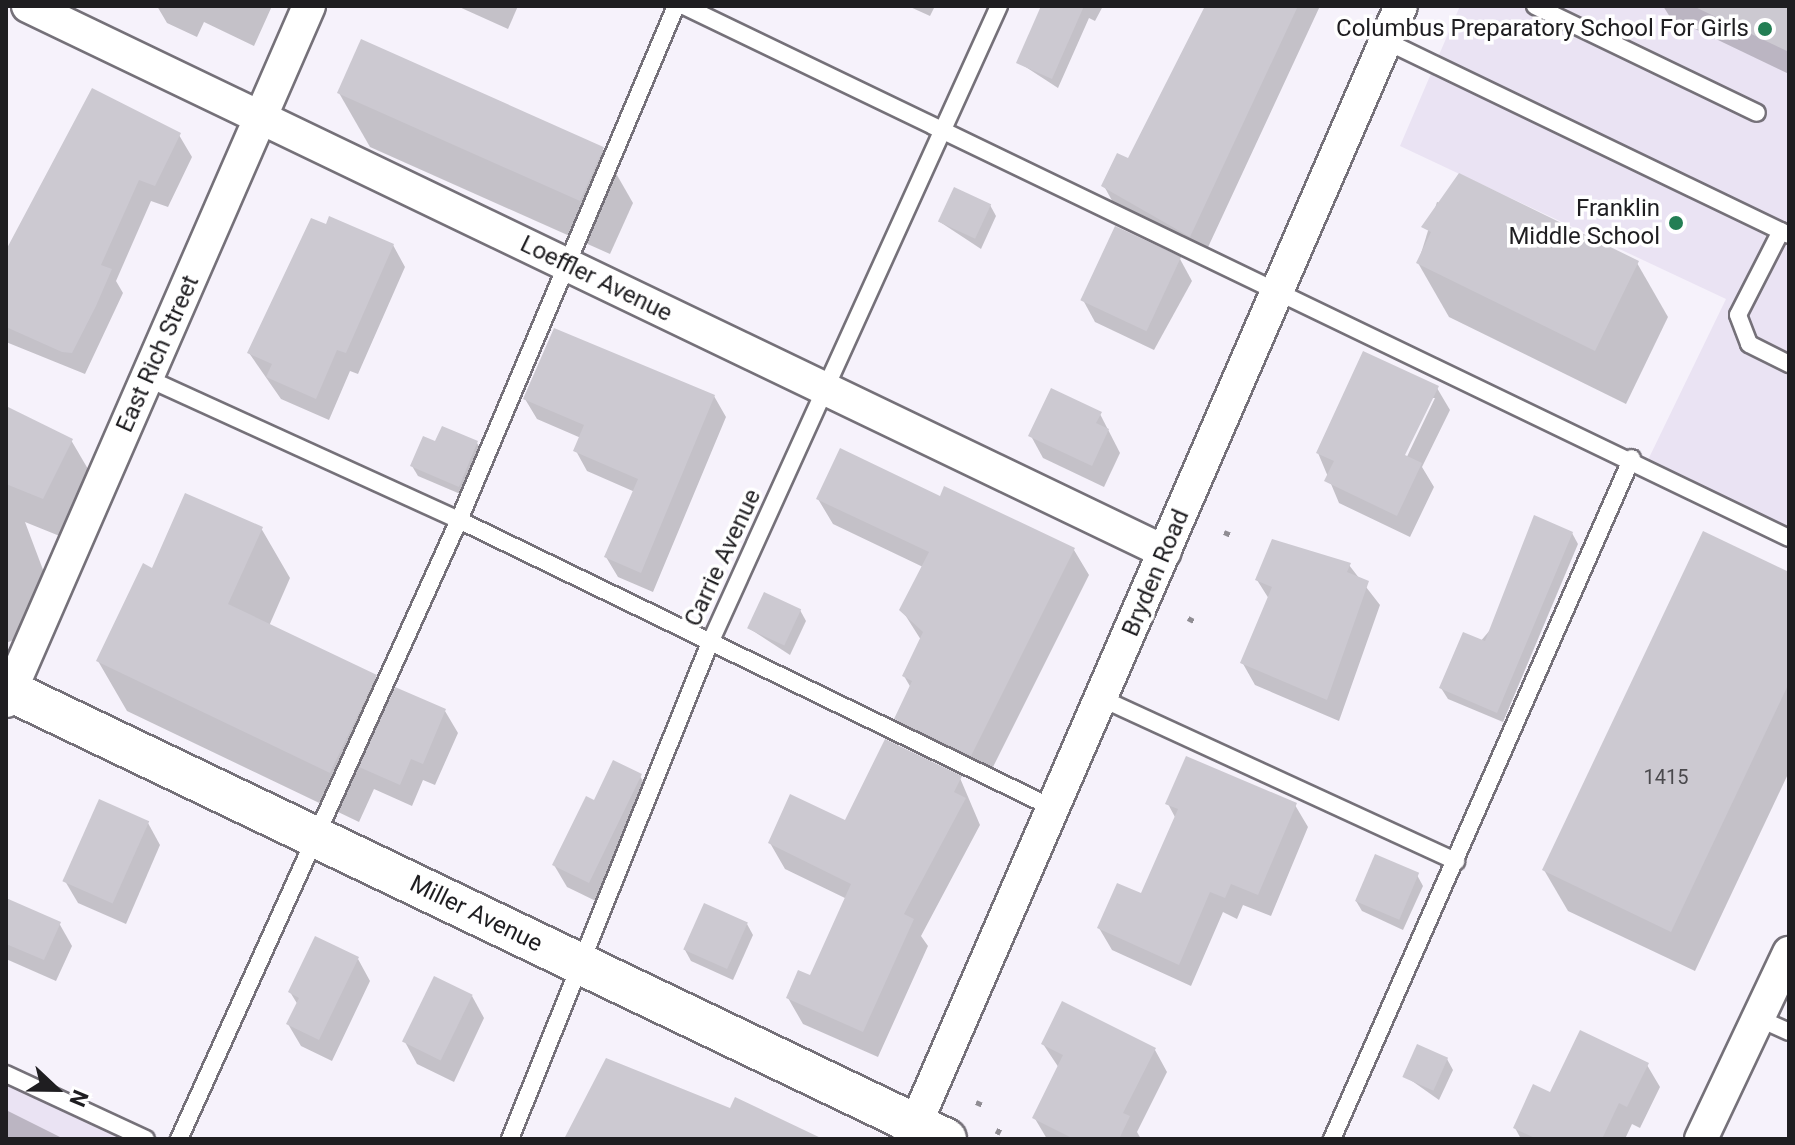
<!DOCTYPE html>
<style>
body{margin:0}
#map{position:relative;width:1795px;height:1145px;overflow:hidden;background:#f6f2fb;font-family:Roboto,sans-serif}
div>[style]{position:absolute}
.built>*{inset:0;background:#eae3f3}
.shadow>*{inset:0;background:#0003}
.building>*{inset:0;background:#ccc9d1;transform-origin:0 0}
.path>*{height:5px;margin-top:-2.5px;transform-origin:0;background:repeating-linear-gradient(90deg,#908d93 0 6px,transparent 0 12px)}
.roads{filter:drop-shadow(2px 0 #757179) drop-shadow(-2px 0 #757179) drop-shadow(0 2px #757179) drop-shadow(0 -2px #757179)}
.service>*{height:16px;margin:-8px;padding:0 8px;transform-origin:8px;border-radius:8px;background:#fff}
.minor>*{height:32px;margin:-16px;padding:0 16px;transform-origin:16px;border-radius:16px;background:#fff}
.tertiary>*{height:40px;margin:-20px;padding:0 20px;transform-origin:20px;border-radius:20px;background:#fff}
.dots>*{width:22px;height:22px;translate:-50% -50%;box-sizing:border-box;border:4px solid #fff;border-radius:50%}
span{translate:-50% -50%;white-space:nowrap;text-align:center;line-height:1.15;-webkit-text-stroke:7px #fff;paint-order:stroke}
.number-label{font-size:20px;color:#4a494d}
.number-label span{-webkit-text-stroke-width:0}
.poi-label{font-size:24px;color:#1f1e21}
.right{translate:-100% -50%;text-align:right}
.street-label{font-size:24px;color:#1f1e21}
.frame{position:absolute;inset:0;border:8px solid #1f1e21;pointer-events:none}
.north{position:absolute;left:16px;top:1049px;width:80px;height:80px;-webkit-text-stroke:6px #fff;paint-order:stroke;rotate:112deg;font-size:22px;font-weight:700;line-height:32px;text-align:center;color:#1f1e21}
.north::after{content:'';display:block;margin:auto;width:28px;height:36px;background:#1f1e21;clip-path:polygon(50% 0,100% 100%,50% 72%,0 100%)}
</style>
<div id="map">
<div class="built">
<i style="clip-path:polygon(1460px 6px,1789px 6px,1789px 533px,1646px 464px,1726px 299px,1400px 146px)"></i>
<i style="clip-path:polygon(6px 1080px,130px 1139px,6px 1139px)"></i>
</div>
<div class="shadow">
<i style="clip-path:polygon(157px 6px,272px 6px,254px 46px,204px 22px,197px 37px,167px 23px)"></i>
<i style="clip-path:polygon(457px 6px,518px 6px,508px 29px)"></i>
<i style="clip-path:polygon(908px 6px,935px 6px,930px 16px)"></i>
<i style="clip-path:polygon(1043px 6px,1103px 6px,1095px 21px,1089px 18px,1058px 88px,1018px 62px)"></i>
<i style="clip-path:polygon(1207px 6px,1320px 6px,1203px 258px,1116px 208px,1104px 186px,1129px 161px)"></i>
<i style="clip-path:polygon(1663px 6px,1789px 6px,1789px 74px,1670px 17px)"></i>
<i style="clip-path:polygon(339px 93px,602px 149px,633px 203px,610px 254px,370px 147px)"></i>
<i style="clip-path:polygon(179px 135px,192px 157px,168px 207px,151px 201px,116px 281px,123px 293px,85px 374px,6px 342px,6px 255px)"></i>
<i style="clip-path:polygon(1437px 202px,1637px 263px,1668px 317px,1626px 404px,1449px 317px,1418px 263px)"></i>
<i style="clip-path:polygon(990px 205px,996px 216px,981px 249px,940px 222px)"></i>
<i style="clip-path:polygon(393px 245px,405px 267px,358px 374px,350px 371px,329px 420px,281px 399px,249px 353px)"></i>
<i style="clip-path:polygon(1180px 259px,1192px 281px,1154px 350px,1095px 322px,1083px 300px)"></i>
<i style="clip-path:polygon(evenodd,1437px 388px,1450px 410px,1422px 467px,1434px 487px,1410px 537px,1339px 503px,1318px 453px,1437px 388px,1431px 398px,1435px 398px,1403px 465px,1399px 464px,1431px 398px)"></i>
<i style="clip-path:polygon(714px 396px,726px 417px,653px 592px,618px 577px,606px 557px,635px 492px,587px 471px,576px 451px,581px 438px,537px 419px,525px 399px)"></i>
<i style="clip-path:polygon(6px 409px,71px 440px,95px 481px,67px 539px,25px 522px,48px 583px,24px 636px,6px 643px)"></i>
<i style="clip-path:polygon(1100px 414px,1120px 453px,1104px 487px,1043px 458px,1031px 436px)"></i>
<i style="clip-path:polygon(477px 443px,483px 453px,465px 496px,418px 476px,412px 466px,436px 444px)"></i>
<i style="clip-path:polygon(941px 498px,1074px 550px,1089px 575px,986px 781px,912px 745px,897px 719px,911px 688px,904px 676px,921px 640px,902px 610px,923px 567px,833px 524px,818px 499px)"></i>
<i style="clip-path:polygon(261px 528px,290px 578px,269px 626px,375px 677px,390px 703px,445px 711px,458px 733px,435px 785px,423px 780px,412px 806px,374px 789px,359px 822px,127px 711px,98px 661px,153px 570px)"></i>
<i style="clip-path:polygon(1572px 533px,1578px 544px,1503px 722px,1448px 699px,1441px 688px)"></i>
<i style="clip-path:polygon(1349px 565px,1380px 605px,1339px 721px,1255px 685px,1242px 662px,1269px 599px,1257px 580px)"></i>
<i style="clip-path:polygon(1789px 575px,1789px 772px,1695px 971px,1568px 911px,1544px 870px)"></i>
<i style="clip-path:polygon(800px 610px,806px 621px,790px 655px,750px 629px)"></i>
<i style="clip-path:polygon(640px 776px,653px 798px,602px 904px,567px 887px,554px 865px,595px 802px)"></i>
<i style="clip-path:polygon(960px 778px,980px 825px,921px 936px,928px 946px,878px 1057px,803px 1024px,788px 998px,811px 978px,847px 899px,785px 869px,770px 843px,846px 823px)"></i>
<i style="clip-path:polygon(1168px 804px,1295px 805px,1308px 827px,1271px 916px,1243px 905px,1237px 919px,1223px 912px,1191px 986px,1112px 950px,1099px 928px,1142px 896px,1176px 819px)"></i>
<i style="clip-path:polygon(148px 823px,160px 845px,126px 924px,78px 903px,65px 881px)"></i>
<i style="clip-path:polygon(1417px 875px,1423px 886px,1403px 930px,1362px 911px,1356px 901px)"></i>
<i style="clip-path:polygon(6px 901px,59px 923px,72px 946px,56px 981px,6px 959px)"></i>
<i style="clip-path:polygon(747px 924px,753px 935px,733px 980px,691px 961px,685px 950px)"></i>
<i style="clip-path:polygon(358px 959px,370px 981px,332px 1061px,301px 1046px,288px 1024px,298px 1005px,290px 992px)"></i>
<i style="clip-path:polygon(472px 996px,484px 1018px,454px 1082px,417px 1064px,405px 1042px)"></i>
<i style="clip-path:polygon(1043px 1044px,1155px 1050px,1167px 1072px,1137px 1132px,1141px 1139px,1047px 1139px,1034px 1117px,1059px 1068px)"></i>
<i style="clip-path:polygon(1447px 1059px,1453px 1070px,1439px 1100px,1405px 1076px)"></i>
<i style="clip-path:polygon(1647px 1065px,1660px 1087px,1640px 1128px,1632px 1124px,1625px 1139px,1521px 1139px,1515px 1128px,1551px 1094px)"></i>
<i style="clip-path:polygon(6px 1110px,64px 1139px,6px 1139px)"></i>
</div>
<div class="building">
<i style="clip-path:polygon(1041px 6px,1084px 6px,1052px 79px,1016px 63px)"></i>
<i style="clip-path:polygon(1205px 6px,1298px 6px,1190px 237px,1101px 186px,1117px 153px,1128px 158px)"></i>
<i style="clip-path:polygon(1693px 6px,1789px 6px,1789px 52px)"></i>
<i style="left:361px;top:39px;width:266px;height:59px;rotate:24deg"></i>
<i style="clip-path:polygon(92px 88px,181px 133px,155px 186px,139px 180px,101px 265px,112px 269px,96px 306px,72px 353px,62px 352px,6px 327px,6px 250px)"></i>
<i style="clip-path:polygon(1459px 173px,1639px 261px,1595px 351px,1416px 263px,1431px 232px,1421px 227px)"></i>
<i style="left:954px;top:187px;width:41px;height:38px;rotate:25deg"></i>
<i style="clip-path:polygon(329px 216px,394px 244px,346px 353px,337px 350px,316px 399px,266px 377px,272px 364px,247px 353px,311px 218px,326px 224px)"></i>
<i style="left:1115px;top:226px;width:73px;height:82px;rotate:25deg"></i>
<i style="clip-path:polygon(554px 328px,715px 395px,641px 573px,604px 557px,638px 479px,573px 451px,584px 425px,523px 399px)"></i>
<i style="clip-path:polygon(1363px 351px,1439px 386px,1405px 455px,1422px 463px,1397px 516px,1324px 481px,1334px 461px,1316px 453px)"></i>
<i style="clip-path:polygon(1051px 388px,1102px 412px,1096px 423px,1109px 429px,1092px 466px,1028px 436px)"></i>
<i style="clip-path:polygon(6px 406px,73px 439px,43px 499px,6px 484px)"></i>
<i style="clip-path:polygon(442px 426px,478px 441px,459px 487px,410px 466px,423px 436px,435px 441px)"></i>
<i style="clip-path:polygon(840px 448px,940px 496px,944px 486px,1075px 548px,971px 756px,894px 719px,912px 681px,902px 676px,923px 632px,899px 610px,929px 552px,816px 499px)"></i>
<i style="clip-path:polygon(185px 493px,263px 527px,228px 604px,377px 675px,330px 773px,96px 661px,143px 563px,152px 568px)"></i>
<i style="clip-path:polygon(1534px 515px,1573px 532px,1497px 713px,1439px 688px,1463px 632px,1485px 641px)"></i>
<i style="clip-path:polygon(1703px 531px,1789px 572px,1789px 683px,1671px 932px,1542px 870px)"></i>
<i style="clip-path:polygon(1272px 539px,1351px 563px,1347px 572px,1369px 581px,1327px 700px,1240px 663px,1272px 587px,1255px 580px)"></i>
<i style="left:764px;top:592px;width:41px;height:40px;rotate:25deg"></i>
<i style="clip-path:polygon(395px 687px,446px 709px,423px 764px,411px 759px,400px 785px,359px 767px)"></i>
<i style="clip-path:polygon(885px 739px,962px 776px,954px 792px,966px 798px,904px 914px,914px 919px,863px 1032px,786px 998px,798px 970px,810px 975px,851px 884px,768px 843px,790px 794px,845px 820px)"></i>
<i style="clip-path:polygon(1186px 756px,1297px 803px,1258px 895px,1231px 884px,1225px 898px,1210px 892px,1179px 965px,1097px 928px,1117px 883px,1141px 893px,1178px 809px,1165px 804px)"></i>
<i style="clip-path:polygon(613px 760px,642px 774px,589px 883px,552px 865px,586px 796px,594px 800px)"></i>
<i style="left:99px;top:799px;width:55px;height:90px;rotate:24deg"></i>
<i style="left:1375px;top:854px;width:48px;height:51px;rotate:23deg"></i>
<i style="clip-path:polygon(6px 898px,61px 922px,44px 960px,6px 944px)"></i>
<i style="left:704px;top:903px;width:48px;height:51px;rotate:24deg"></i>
<i style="clip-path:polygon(315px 936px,359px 957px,319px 1040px,286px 1024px,299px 998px,288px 992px)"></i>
<i style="left:434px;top:976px;width:43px;height:73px;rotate:26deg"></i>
<i style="clip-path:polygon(1062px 1001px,1156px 1048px,1123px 1113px,1130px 1116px,1119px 1139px,1074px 1139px,1032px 1118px,1063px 1055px,1041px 1044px)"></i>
<i style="clip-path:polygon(1580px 1030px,1649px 1063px,1627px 1107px,1619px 1103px,1602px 1139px,1537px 1139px,1513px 1128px,1533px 1084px,1550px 1092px)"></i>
<i style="left:1417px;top:1044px;width:34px;height:36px;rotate:24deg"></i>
<i style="clip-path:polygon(606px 1058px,730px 1108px,735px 1097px,823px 1139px,564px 1139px)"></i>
</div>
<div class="path">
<i style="left:1224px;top:532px;width:8px;rotate:23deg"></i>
<i style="left:1188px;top:618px;width:7px;rotate:27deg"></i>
<i style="left:976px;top:1102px;width:10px;rotate:24deg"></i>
<i style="left:997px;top:1134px;width:7px;rotate:-63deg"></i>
</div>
<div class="roads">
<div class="service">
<i style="left:684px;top:6px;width:1226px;rotate:25.71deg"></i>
<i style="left:1535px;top:6px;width:246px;rotate:25.7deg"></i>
<i style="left:1386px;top:41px;width:447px;rotate:25.7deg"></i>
<i style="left:1781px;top:231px;width:94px;rotate:117.1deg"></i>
<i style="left:1738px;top:315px;width:31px;rotate:69deg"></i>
<i style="left:1749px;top:344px;width:45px;rotate:26.6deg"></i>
<i style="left:147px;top:378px;width:343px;rotate:24.5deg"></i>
<i style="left:459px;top:520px;width:660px;rotate:25.87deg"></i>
<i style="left:1101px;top:698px;width:391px;rotate:24.7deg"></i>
<i style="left:1758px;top:1018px;width:34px;rotate:24deg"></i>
<i style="left:6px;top:1074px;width:154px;rotate:24.9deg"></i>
<i style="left:179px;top:1139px;width:679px;rotate:-65.66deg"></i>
<i style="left:459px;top:520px;width:558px;rotate:-67.11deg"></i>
<i style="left:510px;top:1139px;width:533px;rotate:-68.06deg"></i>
<i style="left:709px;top:645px;width:702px;rotate:-65.59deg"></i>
<i style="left:1332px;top:1139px;width:744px;rotate:-66.23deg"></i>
</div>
<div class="minor">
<i style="left:28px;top:6px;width:1261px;rotate:25.65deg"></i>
<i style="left:6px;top:701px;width:758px;rotate:-66.44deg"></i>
<i style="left:909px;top:1139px;width:1235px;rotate:-66.53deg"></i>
<i style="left:1701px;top:1139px;width:206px;rotate:-64.7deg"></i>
</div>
<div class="tertiary">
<i style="left:6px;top:689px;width:1042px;rotate:25.58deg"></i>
</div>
</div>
<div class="dots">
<i style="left:1765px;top:29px;background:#237e54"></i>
<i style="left:1676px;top:223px;background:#237e54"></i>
</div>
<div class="number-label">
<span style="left:1666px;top:777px">1415</span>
</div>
<div class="poi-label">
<span class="right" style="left:1749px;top:29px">Columbus Preparatory School For Girls</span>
<span class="right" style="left:1660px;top:223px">Franklin<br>Middle School</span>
</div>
<div class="street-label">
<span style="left:596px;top:279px;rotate:26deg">Loeffler Avenue</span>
<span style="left:158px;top:354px;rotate:-66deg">East Rich Street</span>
<span style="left:723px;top:558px;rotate:-65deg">Carrie Avenue</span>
<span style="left:1156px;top:573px;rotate:-67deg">Bryden Road</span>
<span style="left:476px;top:914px;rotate:26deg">Miller Avenue</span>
</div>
<div class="frame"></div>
<div class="north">N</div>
</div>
